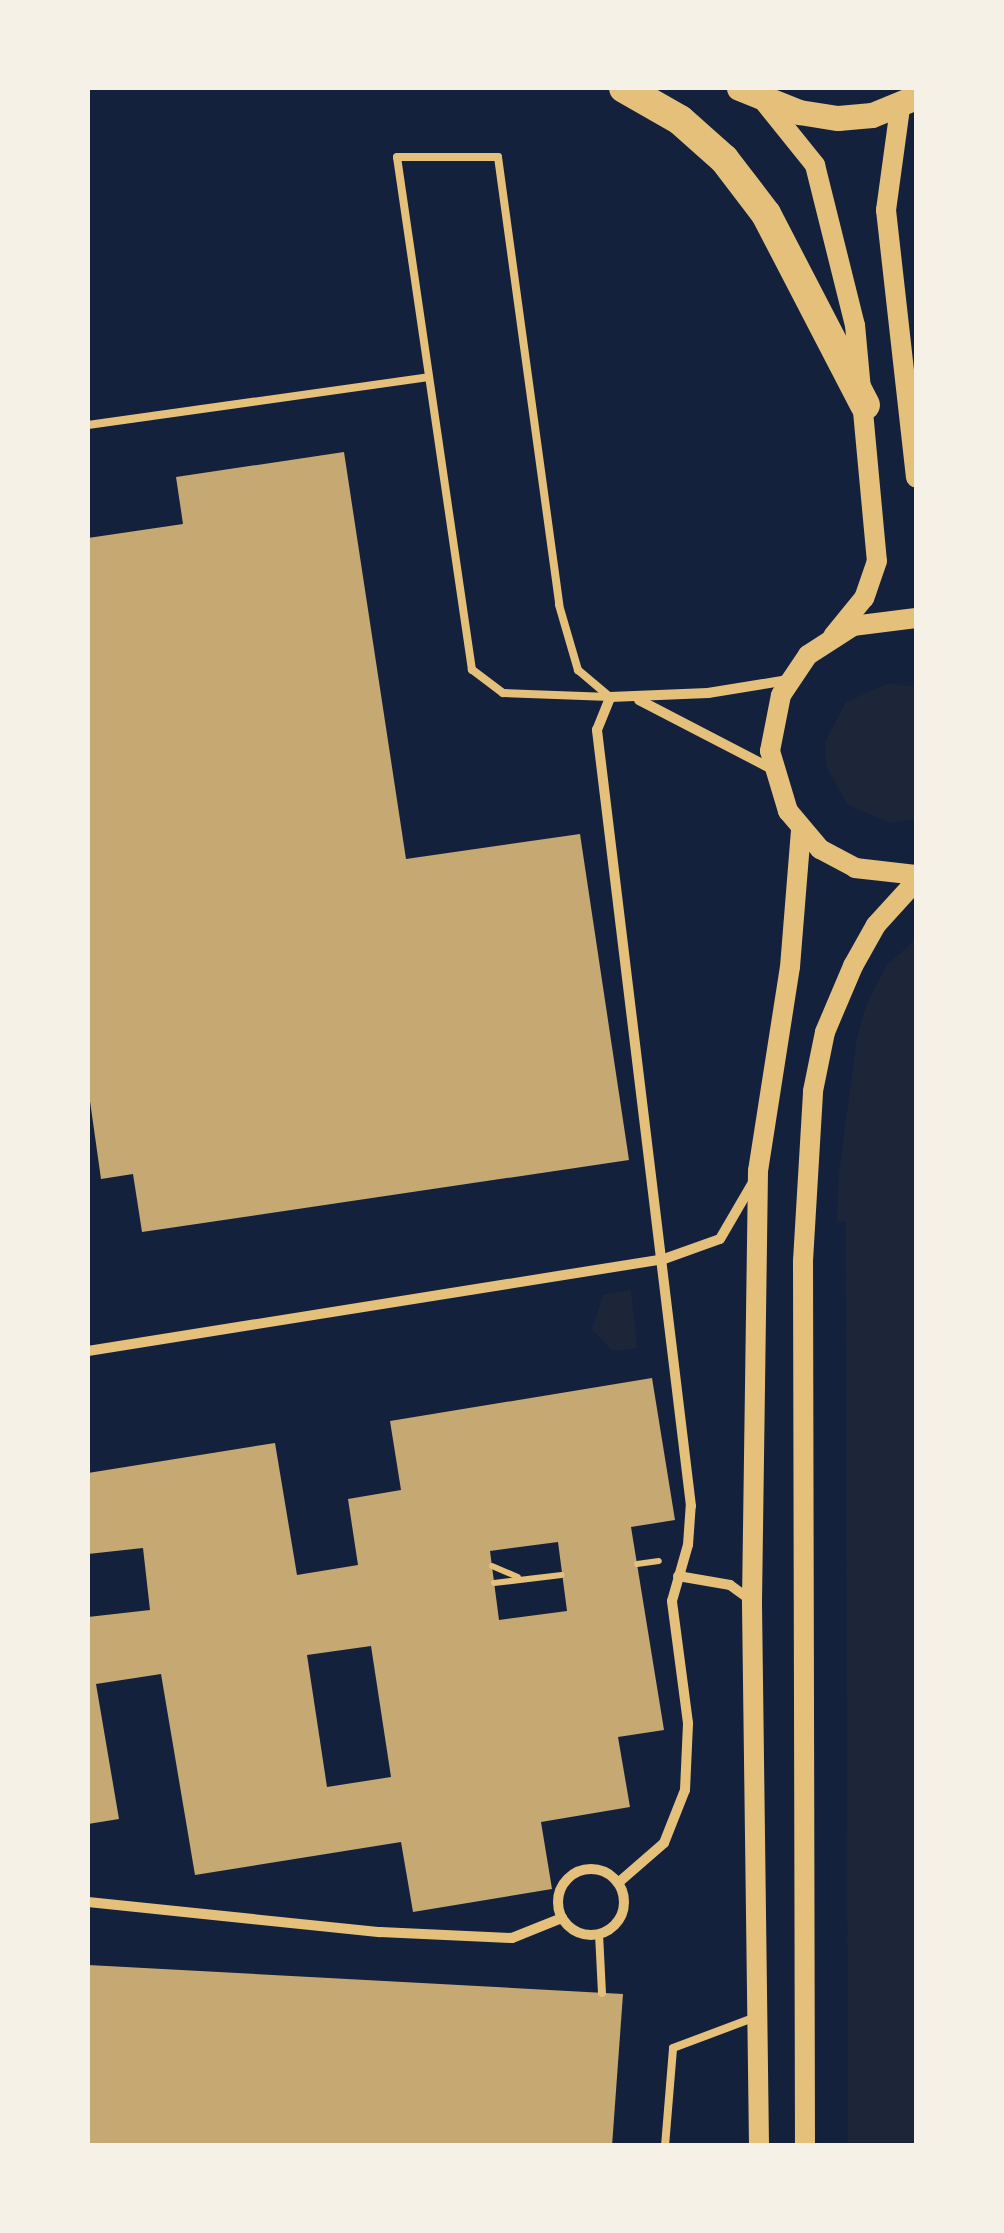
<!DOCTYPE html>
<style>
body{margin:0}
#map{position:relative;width:1004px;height:2233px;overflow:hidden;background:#14213d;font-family:Manrope,sans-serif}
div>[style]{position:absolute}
.green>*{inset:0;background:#1d2539}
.building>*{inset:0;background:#c6a872}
.path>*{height:6px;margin:-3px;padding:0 3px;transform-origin:3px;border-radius:3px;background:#e5c07b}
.service>*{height:8px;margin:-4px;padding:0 4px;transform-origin:4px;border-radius:4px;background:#e5c07b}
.minor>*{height:10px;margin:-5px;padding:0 5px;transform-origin:5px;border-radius:5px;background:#e5c07b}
.minor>.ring{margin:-5px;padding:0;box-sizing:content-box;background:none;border:10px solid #e5c07b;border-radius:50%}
.secondary>*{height:20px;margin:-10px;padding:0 10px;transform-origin:10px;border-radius:10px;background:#e5c07b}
.primary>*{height:25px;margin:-12.5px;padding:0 12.5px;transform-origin:12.5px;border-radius:12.5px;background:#e5c07b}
.motorway>*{height:30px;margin:-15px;padding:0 15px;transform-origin:15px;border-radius:15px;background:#e5c07b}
span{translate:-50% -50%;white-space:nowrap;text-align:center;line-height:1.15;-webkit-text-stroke:10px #f6f1e7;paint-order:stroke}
.frame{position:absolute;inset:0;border:90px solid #f6f1e7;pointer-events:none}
</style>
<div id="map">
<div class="green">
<i style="clip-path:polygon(889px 683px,916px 687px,916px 819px,891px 823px,848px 805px,826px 766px,825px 742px,846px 702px)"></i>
<i style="clip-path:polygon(916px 939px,916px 2145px,848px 2145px,846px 1222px,837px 1221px,839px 1175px,857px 1037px,867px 1003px,887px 965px)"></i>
<i style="clip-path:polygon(631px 1290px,637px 1348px,613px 1351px,592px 1330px,603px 1295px)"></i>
</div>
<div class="building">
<i style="clip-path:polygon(344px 452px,406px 859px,580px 834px,629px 1160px,142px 1232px,133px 1174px,101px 1179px,88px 1087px,88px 538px,183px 524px,176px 477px)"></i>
<i style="clip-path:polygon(evenodd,652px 1378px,675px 1520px,631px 1527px,664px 1730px,618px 1737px,630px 1807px,541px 1822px,552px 1889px,413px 1912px,401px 1842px,195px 1875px,161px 1674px,96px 1684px,119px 1819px,88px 1824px,88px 1617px,150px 1610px,143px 1548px,88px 1554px,88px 1473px,275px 1443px,297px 1575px,358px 1565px,348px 1499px,401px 1490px,390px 1421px,652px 1378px,558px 1542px,567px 1611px,499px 1620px,490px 1551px,558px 1542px,652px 1378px,371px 1646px,391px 1777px,327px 1787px,307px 1655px,371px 1646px)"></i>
<i style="clip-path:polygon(88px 1965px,623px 1994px,612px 2146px,88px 2146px)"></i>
</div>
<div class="path">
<i style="left:637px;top:1564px;width:22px;rotate:-8deg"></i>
<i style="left:492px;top:1566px;width:28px;rotate:23deg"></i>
<i style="left:494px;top:1583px;width:68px;rotate:-6.7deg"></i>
</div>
<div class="service">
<i style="left:397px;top:157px;width:101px"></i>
<i style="left:498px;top:157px;width:452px;rotate:82.2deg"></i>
<i style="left:559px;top:605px;width:68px;rotate:73.7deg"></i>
<i style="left:578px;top:670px;width:42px;rotate:40.2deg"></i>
<i style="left:610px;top:697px;width:107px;rotate:-177.9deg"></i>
<i style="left:503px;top:693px;width:39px;rotate:-143deg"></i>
<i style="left:472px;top:670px;width:518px;rotate:-98.32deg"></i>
<i style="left:88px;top:425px;width:344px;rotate:-8deg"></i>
<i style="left:599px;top:1934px;width:59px;rotate:87.1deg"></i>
<i style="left:665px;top:2146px;width:98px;rotate:-85.3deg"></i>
<i style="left:673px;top:2048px;width:89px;rotate:-20.5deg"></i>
</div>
<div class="minor">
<i style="left:639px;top:700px;width:150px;rotate:27.4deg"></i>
<i style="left:88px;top:1351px;width:583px;rotate:-9.07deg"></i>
<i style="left:664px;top:1259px;width:59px;rotate:-19.7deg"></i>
<i style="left:720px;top:1239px;width:64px;rotate:-59.8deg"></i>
<i style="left:678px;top:1576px;width:53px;rotate:9.8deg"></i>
<i style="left:730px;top:1585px;width:26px;rotate:36deg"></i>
<i class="ring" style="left:558px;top:1869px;width:56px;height:56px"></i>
<i style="left:618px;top:1883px;width:61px;rotate:-41deg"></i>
<i style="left:664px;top:1843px;width:57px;rotate:-68.4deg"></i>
<i style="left:685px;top:1790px;width:67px;rotate:-87.4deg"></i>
<i style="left:688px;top:1723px;width:123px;rotate:-97.5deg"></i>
<i style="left:672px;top:1601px;width:58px;rotate:-74.1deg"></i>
<i style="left:688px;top:1545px;width:39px;rotate:-86deg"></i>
<i style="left:691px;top:1506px;width:782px;rotate:-96.91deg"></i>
<i style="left:597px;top:730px;width:35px;rotate:-68deg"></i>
<i style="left:610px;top:697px;width:98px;rotate:-2.3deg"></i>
<i style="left:708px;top:693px;width:81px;rotate:-9.2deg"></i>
<i style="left:88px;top:1902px;width:294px;rotate:5.9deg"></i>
<i style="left:380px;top:1932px;width:132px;rotate:2.6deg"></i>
<i style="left:512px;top:1938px;width:54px;rotate:-21.8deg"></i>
</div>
<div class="secondary">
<i style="left:762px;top:99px;width:85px;rotate:51.2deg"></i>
<i style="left:815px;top:165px;width:165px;rotate:76deg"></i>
<i style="left:855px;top:325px;width:237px;rotate:84.7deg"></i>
<i style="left:877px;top:561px;width:39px;rotate:109deg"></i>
<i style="left:864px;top:598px;width:49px;rotate:129.2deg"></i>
<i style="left:900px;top:108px;width:103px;rotate:97.8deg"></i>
<i style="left:886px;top:210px;width:269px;rotate:83.6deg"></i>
<i style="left:916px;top:618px;width:64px;rotate:172.8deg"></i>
<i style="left:853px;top:626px;width:54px;rotate:147.2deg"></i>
<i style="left:808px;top:655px;width:48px;rotate:124deg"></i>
<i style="left:781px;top:695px;width:57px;rotate:101.1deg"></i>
<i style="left:770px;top:751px;width:63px;rotate:73.3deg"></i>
<i style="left:788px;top:811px;width:50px;rotate:49.9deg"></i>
<i style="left:820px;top:849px;width:40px;rotate:28deg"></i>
<i style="left:855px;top:868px;width:61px;rotate:6.5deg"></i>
<i style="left:759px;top:2146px;width:545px;rotate:-90.74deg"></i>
<i style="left:752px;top:1601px;width:430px;rotate:-89.2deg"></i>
<i style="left:758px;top:1171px;width:206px;rotate:-81.1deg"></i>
<i style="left:790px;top:967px;width:137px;rotate:-85.4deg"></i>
<i style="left:805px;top:2146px;width:885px;rotate:-90.13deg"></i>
<i style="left:803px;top:1261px;width:170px;rotate:-86.6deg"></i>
<i style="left:813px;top:1091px;width:60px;rotate:-78.5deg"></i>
<i style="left:825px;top:1032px;width:72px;rotate:-67deg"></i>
<i style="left:853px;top:966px;width:47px;rotate:-60.7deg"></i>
<i style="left:876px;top:925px;width:59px;rotate:-47.7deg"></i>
</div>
<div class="primary">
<i style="left:739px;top:88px;width:65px;rotate:21.8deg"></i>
<i style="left:799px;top:112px;width:39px;rotate:9deg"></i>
<i style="left:838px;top:118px;width:34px;rotate:-5deg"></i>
<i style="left:872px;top:115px;width:48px;rotate:-22.2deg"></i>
</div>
<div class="motorway">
<i style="left:624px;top:88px;width:64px;rotate:29.7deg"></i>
<i style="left:680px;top:120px;width:59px;rotate:41.6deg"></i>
<i style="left:724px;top:159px;width:69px;rotate:52.6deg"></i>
<i style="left:766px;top:214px;width:215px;rotate:62.6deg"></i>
</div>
<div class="frame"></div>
</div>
